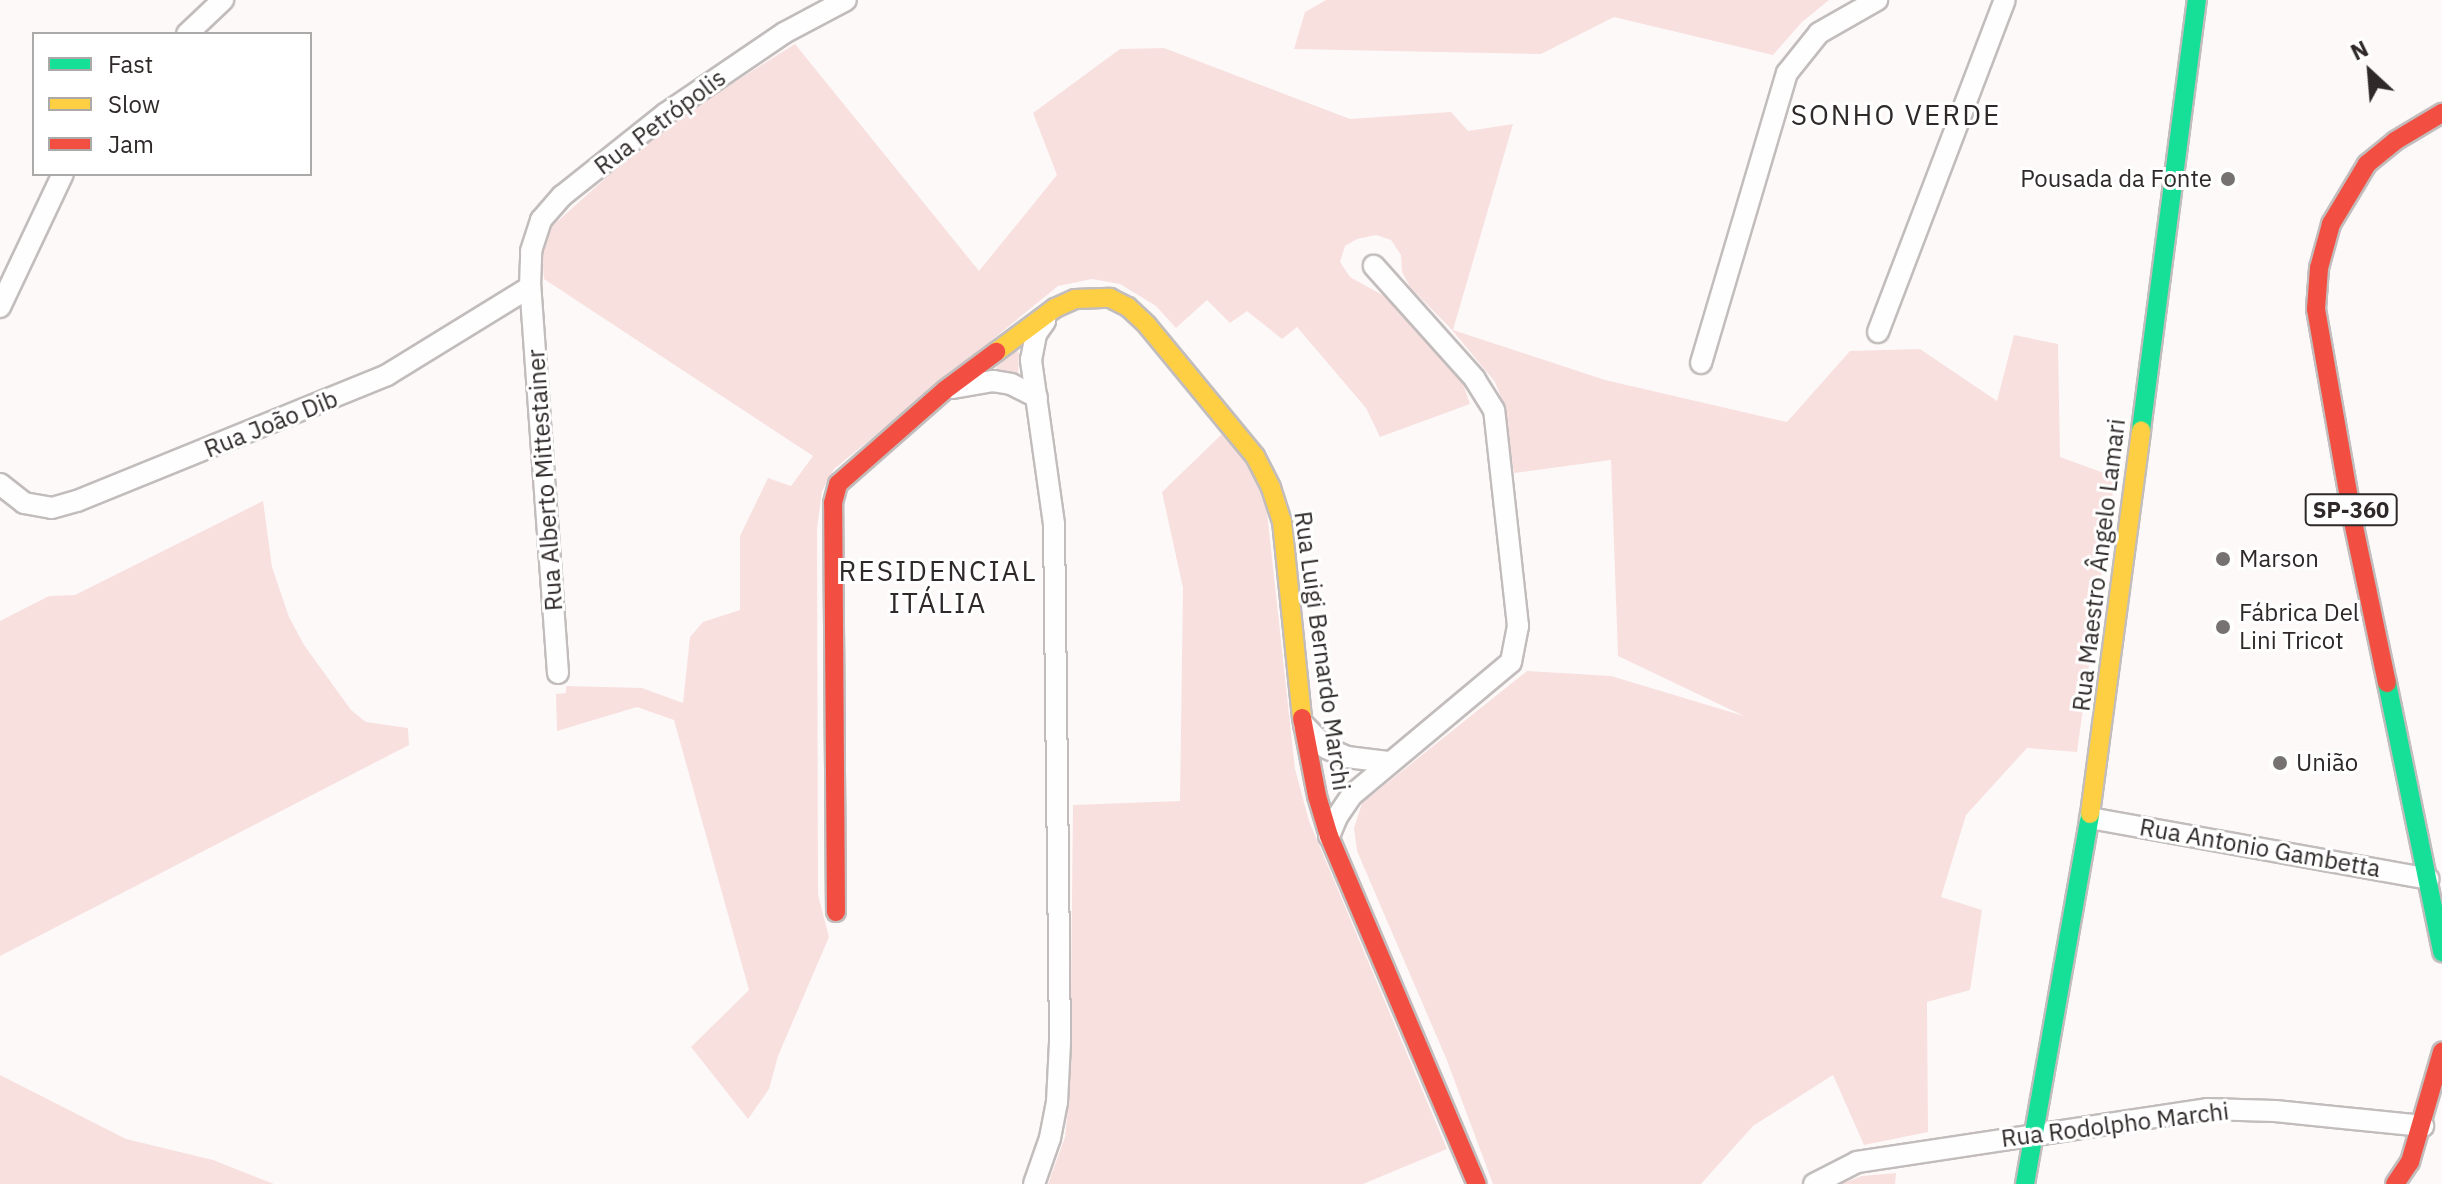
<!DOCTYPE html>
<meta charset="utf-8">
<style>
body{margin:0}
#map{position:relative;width:2442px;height:1184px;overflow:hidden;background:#fdf9f9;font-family:"IBM Plex Sans",sans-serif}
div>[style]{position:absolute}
.green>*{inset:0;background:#f8e0df}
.roads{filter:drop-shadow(2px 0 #c2bdbc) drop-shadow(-2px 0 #c2bdbc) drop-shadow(0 2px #c2bdbc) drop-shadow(0 -2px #c2bdbc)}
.street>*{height:20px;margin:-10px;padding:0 10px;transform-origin:10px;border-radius:10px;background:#fffefe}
.fast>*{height:18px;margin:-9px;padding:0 9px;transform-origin:9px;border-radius:9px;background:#16e098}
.slow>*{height:18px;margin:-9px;padding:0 9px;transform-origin:9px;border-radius:9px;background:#ffcf43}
.jam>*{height:18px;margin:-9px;padding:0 9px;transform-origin:9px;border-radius:9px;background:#f24e42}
.dots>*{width:22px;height:22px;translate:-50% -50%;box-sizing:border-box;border:4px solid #fff;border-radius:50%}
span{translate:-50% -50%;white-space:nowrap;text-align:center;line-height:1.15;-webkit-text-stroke:6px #fff;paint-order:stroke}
.shield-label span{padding:2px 6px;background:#fff;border:2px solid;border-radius:6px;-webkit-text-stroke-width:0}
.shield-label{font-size:22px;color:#2f2929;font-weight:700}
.street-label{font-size:24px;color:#2f2929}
.poi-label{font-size:24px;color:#2f2929}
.right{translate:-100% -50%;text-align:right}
.left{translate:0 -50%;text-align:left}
.quarter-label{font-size:28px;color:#2f2929;letter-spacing:2px}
.legend{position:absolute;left:32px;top:32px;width:280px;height:144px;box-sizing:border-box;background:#fff;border:2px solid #aca9a9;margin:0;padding:10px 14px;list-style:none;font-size:24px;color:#2f2929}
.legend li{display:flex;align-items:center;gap:16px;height:40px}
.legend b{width:40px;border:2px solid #aca9a9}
.north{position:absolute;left:2330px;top:32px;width:80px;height:80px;-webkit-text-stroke:6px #fff;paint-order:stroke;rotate:334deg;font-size:22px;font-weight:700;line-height:32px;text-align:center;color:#2f2929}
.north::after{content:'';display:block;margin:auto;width:28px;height:36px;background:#2f2929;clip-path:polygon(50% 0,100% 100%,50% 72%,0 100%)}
</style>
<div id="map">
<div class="green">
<i style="clip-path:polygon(1326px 0,1829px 0,1802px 22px,1773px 55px,1614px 17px,1541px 54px,1294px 49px,1305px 12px)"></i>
<i style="clip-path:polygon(795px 44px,979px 271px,1057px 175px,1033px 113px,1120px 49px,1164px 48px,1350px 119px,1451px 112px,1468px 131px,1513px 124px,1453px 330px,1605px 380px,1787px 422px,1850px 351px,1920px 349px,1997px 401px,2014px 335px,2058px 344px,2060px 457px,2115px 477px,2077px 752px,2027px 748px,1966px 815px,1941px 897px,1982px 910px,1970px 990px,1927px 1002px,1928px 1132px,1864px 1145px,1833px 1075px,1753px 1126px,1701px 1184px,1493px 1184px,1446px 1058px,1357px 851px,1354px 828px,1362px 803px,1527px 671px,1611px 676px,1744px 716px,1618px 656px,1611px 460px,1514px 473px,1504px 405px,1495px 382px,1452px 330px,1410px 287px,1402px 272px,1401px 255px,1391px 240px,1376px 235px,1357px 239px,1345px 246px,1340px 262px,1350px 277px,1386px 297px,1462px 380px,1470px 404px,1380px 437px,1366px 408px,1297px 327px,1282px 339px,1247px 311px,1230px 323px,1207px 300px,1176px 328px,1156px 306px,1120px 284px,1092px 279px,1058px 286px,834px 469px,822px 491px,817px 529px,818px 895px,829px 937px,778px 1056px,769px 1089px,748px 1119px,691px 1047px,749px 990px,674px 720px,637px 707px,557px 731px,556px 694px,566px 693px,566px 686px,642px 688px,683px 703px,690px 637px,703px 622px,740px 610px,740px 536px,768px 478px,791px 486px,813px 456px,544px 279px,542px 254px,549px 229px,659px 130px)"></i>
<i style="clip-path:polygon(1015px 348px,1019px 353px,1018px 378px,993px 371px)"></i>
<i style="clip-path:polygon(1222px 434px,1248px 462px,1266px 503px,1295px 769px,1309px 821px,1447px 1149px,1363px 1184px,1048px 1184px,1065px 1137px,1070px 1088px,1073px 805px,1180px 801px,1183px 588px,1162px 492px)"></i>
<i style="clip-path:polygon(263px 501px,272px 567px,289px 617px,304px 645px,351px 710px,366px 722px,408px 728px,409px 745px,0 956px,0 621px,49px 596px,75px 595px)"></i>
<i style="clip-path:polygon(0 1075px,126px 1139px,213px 1160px,274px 1184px,0 1184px)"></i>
<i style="clip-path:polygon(1896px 1173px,1895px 1184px,1840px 1184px,1862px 1176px)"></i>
</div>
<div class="roads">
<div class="street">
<i style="left:187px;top:34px;width:50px;rotate:-43.4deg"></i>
<i style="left:0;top:307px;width:147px;rotate:-64.7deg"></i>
<i style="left:1878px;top:332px;width:355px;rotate:-69.1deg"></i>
<i style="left:1701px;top:363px;width:302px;rotate:-73.5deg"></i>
<i style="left:1787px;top:73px;width:51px;rotate:-51.3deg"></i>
<i style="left:1819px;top:33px;width:67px;rotate:-29.6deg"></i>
<i style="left:953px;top:388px;width:41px;rotate:-9.9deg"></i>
<i style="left:993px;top:381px;width:18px;rotate:9deg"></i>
<i style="left:1011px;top:384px;width:29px;rotate:27deg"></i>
<i style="left:0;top:484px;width:31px;rotate:38deg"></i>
<i style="left:24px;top:503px;width:28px;rotate:10deg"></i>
<i style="left:52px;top:508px;width:26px;rotate:-16deg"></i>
<i style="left:77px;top:501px;width:335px;rotate:-22.1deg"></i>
<i style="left:387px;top:375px;width:168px;rotate:-31.6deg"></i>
<i style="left:558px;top:673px;width:387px;rotate:-94.1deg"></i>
<i style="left:530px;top:287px;width:36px;rotate:-88deg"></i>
<i style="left:531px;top:251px;width:33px;rotate:-72deg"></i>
<i style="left:541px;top:220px;width:32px;rotate:-49deg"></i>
<i style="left:562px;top:196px;width:132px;rotate:-38.5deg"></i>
<i style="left:665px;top:114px;width:144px;rotate:-34.2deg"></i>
<i style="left:784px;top:33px;width:70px;rotate:-28deg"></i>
<i style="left:1304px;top:725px;width:32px;rotate:46deg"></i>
<i style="left:1326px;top:748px;width:23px;rotate:23deg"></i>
<i style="left:1347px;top:757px;width:41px;rotate:7deg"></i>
<i style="left:2090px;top:818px;width:344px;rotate:10.2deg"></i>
<i style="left:1329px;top:836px;width:21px;rotate:-67deg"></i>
<i style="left:1337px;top:817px;width:27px;rotate:-56deg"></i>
<i style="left:1352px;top:795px;width:207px;rotate:-39.9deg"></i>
<i style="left:1511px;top:662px;width:37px;rotate:-79deg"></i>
<i style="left:1518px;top:626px;width:217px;rotate:-96.3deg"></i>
<i style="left:1494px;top:410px;width:36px;rotate:-122deg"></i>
<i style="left:1475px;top:379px;width:152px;rotate:-131.8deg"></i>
<i style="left:1034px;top:1184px;width:49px;rotate:-70.8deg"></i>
<i style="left:1050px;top:1138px;width:37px;rotate:-79deg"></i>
<i style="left:1057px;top:1102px;width:60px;rotate:-87.1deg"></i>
<i style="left:1060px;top:1042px;width:518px;rotate:-90.66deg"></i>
<i style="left:1054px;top:524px;width:166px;rotate:-98deg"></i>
<i style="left:1031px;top:360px;width:26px;rotate:-79deg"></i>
<i style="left:1036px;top:334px;width:16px;rotate:-55deg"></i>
<i style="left:1814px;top:1184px;width:48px;rotate:-27.1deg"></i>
<i style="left:1857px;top:1162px;width:354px;rotate:-8.6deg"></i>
<i style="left:2207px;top:1109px;width:68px;rotate:1.7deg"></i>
<i style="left:2275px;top:1111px;width:149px;rotate:5.8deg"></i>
</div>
<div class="fast">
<i style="left:2141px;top:430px;width:434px;rotate:-82.6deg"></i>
<i style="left:2387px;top:683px;width:275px;rotate:78.4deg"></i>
<i style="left:2025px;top:1184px;width:376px;rotate:-80deg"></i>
</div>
<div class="slow">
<i style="left:996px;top:352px;width:74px;rotate:-36.7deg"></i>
<i style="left:1055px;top:308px;width:22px;rotate:-24deg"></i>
<i style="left:1075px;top:299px;width:35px;rotate:-2deg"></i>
<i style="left:1110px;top:298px;width:20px;rotate:27deg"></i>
<i style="left:1128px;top:307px;width:26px;rotate:43deg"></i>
<i style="left:1147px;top:325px;width:170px;rotate:50.5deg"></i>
<i style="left:1255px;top:456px;width:36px;rotate:63deg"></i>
<i style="left:1271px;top:488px;width:35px;rotate:72deg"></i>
<i style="left:1282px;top:521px;width:198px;rotate:84.2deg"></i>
<i style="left:2090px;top:814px;width:387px;rotate:-82.4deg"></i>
</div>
<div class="jam">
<i style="left:2387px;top:683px;width:166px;rotate:-101.9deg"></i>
<i style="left:2353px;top:521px;width:215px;rotate:-99.9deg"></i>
<i style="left:2316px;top:309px;width:41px;rotate:-85.8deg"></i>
<i style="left:2319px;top:268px;width:46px;rotate:-74.7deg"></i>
<i style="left:2331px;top:224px;width:70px;rotate:-59deg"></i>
<i style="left:2367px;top:164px;width:36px;rotate:-39deg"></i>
<i style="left:2395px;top:141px;width:55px;rotate:-30.8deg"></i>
<i style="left:1302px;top:718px;width:79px;rotate:79.1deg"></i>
<i style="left:1317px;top:796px;width:42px;rotate:73.3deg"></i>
<i style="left:1329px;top:836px;width:378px;rotate:67deg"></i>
<i style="left:836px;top:912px;width:409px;rotate:-90.4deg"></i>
<i style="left:833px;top:503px;width:20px;rotate:-75deg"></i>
<i style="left:838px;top:484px;width:142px;rotate:-41.3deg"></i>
<i style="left:945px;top:390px;width:64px;rotate:-36.7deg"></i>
<i style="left:2395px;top:1184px;width:27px;rotate:-56deg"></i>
<i style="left:2410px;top:1162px;width:115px;rotate:-73.8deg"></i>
</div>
</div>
<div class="dots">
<i style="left:2228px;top:179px;background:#777272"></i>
<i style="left:2223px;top:559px;background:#777272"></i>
<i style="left:2223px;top:627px;background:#777272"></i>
<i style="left:2280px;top:763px;background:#777272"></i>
</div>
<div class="shield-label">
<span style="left:2351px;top:510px">SP-360</span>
</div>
<div class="street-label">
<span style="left:660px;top:122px;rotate:-37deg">Rua Petrópolis</span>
<span style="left:271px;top:424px;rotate:-22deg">Rua João Dib</span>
<span style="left:545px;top:480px;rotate:-94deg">Rua Alberto Mittestainer</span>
<span style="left:2099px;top:565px;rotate:-83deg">Rua Maestro Ângelo Lamari</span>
<span style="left:1322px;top:651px;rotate:82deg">Rua Luigi Bernardo Marchi</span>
<span style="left:2260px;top:848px;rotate:10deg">Rua Antonio Gambetta</span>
<span style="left:2115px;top:1125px;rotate:-7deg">Rua Rodolpho Marchi</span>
</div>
<div class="poi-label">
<span class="right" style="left:2212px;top:179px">Pousada da Fonte</span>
<span class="left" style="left:2239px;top:559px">Marson</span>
<span class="left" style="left:2239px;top:627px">Fábrica Del<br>Lini Tricot</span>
<span class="left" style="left:2296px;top:763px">União</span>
</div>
<div class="quarter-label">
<span style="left:1896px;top:115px">SONHO VERDE</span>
<span style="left:938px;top:587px">RESIDENCIAL<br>ITÁLIA</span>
</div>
<ul class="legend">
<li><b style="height:10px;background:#16e098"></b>Fast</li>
<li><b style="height:10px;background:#ffcf43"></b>Slow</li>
<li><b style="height:10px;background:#f24e42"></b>Jam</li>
</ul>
<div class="north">N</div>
</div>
